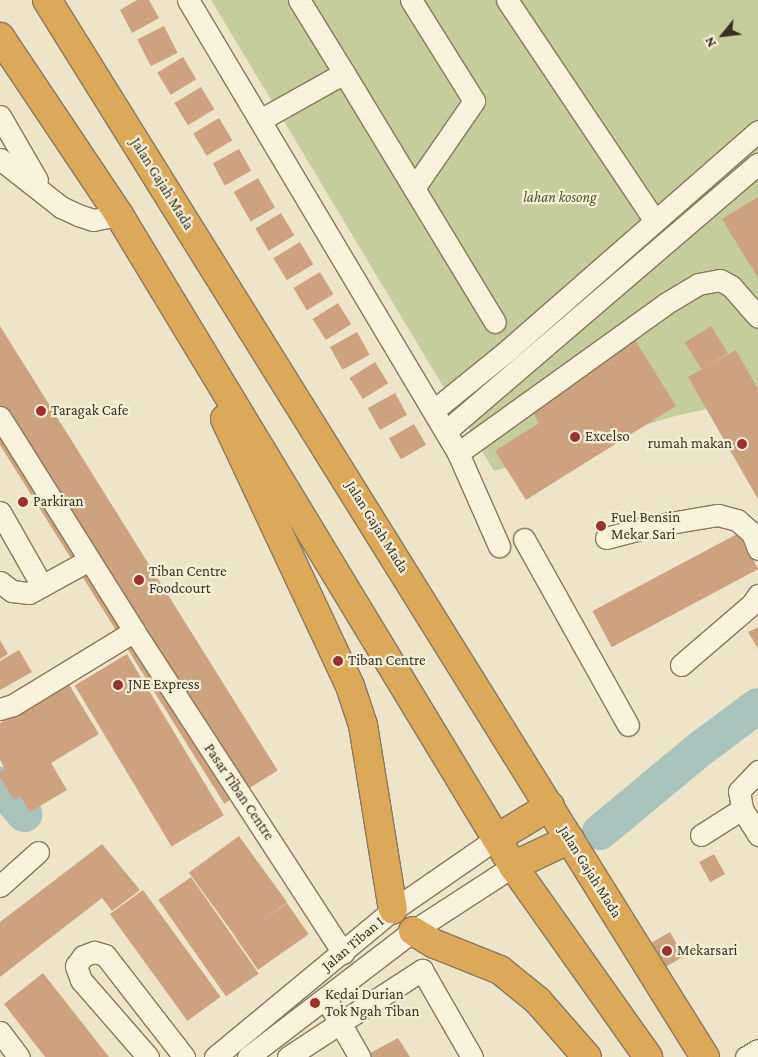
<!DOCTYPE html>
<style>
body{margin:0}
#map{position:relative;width:758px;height:1057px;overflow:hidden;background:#eee5c8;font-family:"Crimson Pro",serif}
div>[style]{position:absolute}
.green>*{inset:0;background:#c5cd9c}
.river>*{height:36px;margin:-18px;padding:0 18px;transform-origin:18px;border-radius:18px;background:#a9c3bc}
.building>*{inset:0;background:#cca37e;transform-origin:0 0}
.roads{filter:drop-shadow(1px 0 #8b785d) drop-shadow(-1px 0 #8b785d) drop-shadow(0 1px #8b785d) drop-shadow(0 -1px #8b785d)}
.minor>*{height:21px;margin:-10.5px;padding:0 10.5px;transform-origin:10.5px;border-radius:10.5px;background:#f9f2dc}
.highway>*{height:28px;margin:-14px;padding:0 14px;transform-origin:14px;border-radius:14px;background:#dca95b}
.dots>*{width:14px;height:14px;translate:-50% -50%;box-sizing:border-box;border:2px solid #f6efd8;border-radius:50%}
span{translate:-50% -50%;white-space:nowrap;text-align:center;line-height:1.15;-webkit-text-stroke:4.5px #f6efd8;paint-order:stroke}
.street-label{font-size:15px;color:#3b2f20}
.park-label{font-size:15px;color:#495727;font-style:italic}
.poi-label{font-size:15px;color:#3b2f20}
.left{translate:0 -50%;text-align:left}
.right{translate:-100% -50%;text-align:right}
.north{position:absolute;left:698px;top:10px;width:50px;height:50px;-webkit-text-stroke:4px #f6efd8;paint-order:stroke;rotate:241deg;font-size:14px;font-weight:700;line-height:20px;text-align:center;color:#3b2f20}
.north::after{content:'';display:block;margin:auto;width:18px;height:22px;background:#3b2f20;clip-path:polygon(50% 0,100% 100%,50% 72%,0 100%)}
</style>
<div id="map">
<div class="green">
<i style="clip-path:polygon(211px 0,758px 0,758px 398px,675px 416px,494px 471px)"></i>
</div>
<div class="river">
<i style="left:0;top:785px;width:38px;rotate:50deg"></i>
<i style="left:600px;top:832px;width:130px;rotate:-39.7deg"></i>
<i style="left:700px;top:749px;width:72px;rotate:-36.6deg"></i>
</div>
<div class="building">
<i style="clip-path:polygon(137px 0,149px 0,159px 18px,132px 33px,120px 10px)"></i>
<i style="left:164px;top:26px;width:30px;height:30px;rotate:63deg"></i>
<i style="left:183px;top:57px;width:26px;height:30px;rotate:59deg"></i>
<i style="left:201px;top:87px;width:26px;height:31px;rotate:59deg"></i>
<i style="left:219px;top:118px;width:26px;height:30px;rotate:59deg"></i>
<i style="left:239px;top:149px;width:25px;height:30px;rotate:61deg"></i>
<i style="left:258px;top:178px;width:34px;height:28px;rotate:60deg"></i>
<i style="clip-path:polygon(758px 197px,758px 278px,722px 219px)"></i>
<i style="left:281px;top:213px;width:26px;height:30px;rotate:59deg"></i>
<i style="left:300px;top:242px;width:26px;height:31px;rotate:59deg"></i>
<i style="left:320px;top:272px;width:26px;height:31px;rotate:59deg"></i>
<i style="left:338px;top:303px;width:25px;height:30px;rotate:58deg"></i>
<i style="left:0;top:326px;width:524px;height:63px;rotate:58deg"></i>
<i style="left:711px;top:326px;width:32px;height:31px;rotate:58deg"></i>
<i style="left:357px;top:332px;width:26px;height:31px;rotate:61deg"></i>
<i style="clip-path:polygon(635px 340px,676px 406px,526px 500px,495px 451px,539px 423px,529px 406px)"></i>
<i style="clip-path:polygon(736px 350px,758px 389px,758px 499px,688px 377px)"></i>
<i style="left:375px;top:362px;width:25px;height:30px;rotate:58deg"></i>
<i style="left:395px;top:393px;width:25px;height:31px;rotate:61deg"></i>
<i style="left:414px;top:424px;width:24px;height:29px;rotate:60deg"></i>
<i style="left:739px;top:533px;width:41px;height:166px;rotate:62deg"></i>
<i style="clip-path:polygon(758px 627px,758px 649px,748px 632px)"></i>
<i style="clip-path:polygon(0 640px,8px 654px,0 659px)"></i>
<i style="clip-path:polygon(19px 650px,32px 672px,0 690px,0 661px)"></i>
<i style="left:127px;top:654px;width:188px;height:61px;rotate:59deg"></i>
<i style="clip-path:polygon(68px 683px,99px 734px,51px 763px,67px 790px,30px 812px,20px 796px,14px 800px,0 777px,0 772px,5px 769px,0 760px,0 723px)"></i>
<i style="left:239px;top:836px;width:82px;height:62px;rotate:54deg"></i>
<i style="clip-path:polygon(102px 844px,140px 890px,112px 911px,102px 898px,0 977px,0 922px)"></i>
<i style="left:714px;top:854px;width:23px;height:17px;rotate:61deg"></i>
<i style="left:191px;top:877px;width:118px;height:40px;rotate:55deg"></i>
<i style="left:143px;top:890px;width:132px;height:41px;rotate:54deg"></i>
<i style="left:287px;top:903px;width:38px;height:62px;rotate:55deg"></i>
<i style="left:670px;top:932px;width:28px;height:21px;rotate:60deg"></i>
<i style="clip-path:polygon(43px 973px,109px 1057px,45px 1057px,4px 1004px)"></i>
<i style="clip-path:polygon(398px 1038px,410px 1057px,363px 1057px)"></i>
</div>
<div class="roads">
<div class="minor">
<i style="left:188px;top:0;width:527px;rotate:59.2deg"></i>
<i style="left:458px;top:453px;width:102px;rotate:66.2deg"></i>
<i style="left:299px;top:0;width:86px;rotate:58.3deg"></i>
<i style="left:411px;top:0;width:119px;rotate:58deg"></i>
<i style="left:474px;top:101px;width:106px;rotate:124.6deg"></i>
<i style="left:507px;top:0;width:265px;rotate:56.2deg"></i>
<i style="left:0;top:116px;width:74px;rotate:60deg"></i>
<i style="left:260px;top:120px;width:96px;rotate:-29.2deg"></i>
<i style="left:344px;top:73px;width:291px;rotate:58.8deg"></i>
<i style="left:0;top:159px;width:78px;rotate:38.2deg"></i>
<i style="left:61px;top:207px;width:19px;rotate:25deg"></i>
<i style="left:78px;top:215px;width:16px;rotate:18deg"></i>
<i style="left:93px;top:220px;width:26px;rotate:-11deg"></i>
<i style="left:434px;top:410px;width:95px;rotate:-39deg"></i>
<i style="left:508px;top:350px;width:332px;rotate:-41.2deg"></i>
<i style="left:0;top:417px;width:252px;rotate:57.9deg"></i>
<i style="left:134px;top:631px;width:384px;rotate:57deg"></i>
<i style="left:446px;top:431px;width:411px;rotate:-40.6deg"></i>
<i style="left:458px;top:453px;width:255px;rotate:-35.7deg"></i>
<i style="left:665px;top:304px;width:39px;rotate:-31deg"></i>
<i style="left:698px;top:284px;width:22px;rotate:-10deg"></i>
<i style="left:720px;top:280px;width:13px;rotate:29deg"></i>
<i style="left:731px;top:286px;width:41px;rotate:48.9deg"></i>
<i style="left:0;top:512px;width:85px;rotate:60.4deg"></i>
<i style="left:606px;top:538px;width:48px;rotate:-14.6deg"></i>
<i style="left:652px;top:526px;width:67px;rotate:-9.5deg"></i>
<i style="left:718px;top:515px;width:20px;rotate:15deg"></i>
<i style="left:737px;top:520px;width:20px;rotate:41deg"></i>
<i style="left:752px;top:533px;width:17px;rotate:69deg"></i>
<i style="left:524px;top:539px;width:213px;rotate:60.8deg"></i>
<i style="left:0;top:582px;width:15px;rotate:37deg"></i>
<i style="left:12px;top:591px;width:17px;rotate:7deg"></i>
<i style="left:29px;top:593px;width:68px;rotate:-28.8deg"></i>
<i style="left:681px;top:665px;width:94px;rotate:-40.7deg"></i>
<i style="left:752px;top:604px;width:11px;rotate:-56deg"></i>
<i style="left:0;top:709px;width:14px;rotate:-17deg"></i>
<i style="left:13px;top:705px;width:142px;rotate:-31.4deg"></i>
<i style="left:742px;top:809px;width:31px;rotate:58deg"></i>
<i style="left:701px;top:835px;width:49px;rotate:-32.4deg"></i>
<i style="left:742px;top:809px;width:18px;rotate:-99deg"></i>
<i style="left:739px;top:791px;width:28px;rotate:-46deg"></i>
<i style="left:0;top:886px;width:51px;rotate:-41.8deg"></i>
<i style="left:326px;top:999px;width:28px;rotate:60deg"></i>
<i style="left:340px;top:1023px;width:98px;rotate:-32.9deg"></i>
<i style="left:422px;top:970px;width:100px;rotate:60.1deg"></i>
<i style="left:0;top:1032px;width:31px;rotate:53deg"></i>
<i style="left:148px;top:1057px;width:102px;rotate:-131deg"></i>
<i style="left:81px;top:980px;width:15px;rotate:-110deg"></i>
<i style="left:76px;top:966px;width:12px;rotate:-55deg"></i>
<i style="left:83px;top:956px;width:12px;rotate:-20deg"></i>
<i style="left:94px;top:952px;width:11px;rotate:15deg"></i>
<i style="left:105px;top:955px;width:129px;rotate:52.2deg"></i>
<i style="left:215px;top:1057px;width:231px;rotate:-39.6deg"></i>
<i style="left:393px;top:910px;width:126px;rotate:-34.7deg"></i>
<i style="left:248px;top:1057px;width:208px;rotate:-37.4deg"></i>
<i style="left:413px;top:931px;width:119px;rotate:-33deg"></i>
<i style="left:288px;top:1057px;width:62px;rotate:-33.2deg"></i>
<i style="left:340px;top:1023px;width:39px;rotate:60deg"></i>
<i style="left:746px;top:1057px;width:14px;rotate:-30deg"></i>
</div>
<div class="highway">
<i style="left:47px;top:0;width:1245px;rotate:58.1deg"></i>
<i style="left:0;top:37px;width:214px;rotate:56.2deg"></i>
<i style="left:119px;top:215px;width:761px;rotate:58.82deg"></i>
<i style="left:513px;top:866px;width:234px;rotate:54.7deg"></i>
<i style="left:225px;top:419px;width:295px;rotate:64.9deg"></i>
<i style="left:350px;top:686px;width:41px;rotate:71.6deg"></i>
<i style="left:363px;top:725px;width:187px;rotate:80.8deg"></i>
<i style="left:497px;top:838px;width:62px;rotate:-31.1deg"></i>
<i style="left:513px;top:866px;width:63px;rotate:-25.3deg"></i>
<i style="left:413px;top:931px;width:26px;rotate:31deg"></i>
<i style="left:435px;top:944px;width:70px;rotate:21.8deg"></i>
<i style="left:500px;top:970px;width:49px;rotate:39.2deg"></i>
<i style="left:538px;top:1001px;width:74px;rotate:48.8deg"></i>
</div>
</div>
<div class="dots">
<i style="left:41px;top:411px;background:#99322d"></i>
<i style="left:575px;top:437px;background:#99322d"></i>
<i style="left:742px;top:444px;background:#99322d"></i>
<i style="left:23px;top:502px;background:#99322d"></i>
<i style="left:601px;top:526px;background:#99322d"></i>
<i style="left:139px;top:580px;background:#99322d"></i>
<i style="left:338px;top:661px;background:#99322d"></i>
<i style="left:118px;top:685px;background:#99322d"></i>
<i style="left:667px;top:951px;background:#99322d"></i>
<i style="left:315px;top:1003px;background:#99322d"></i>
</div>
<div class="street-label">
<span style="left:162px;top:184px;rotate:58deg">Jalan Gajah Mada</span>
<span style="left:377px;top:527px;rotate:58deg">Jalan Gajah Mada</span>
<span style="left:239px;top:792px;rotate:56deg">Pasar Tiban Centre</span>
<span style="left:590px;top:872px;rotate:58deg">Jalan Gajah Mada</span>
<span style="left:353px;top:944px;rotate:-40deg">Jalan Tiban I</span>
</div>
<div class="park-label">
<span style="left:560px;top:198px">lahan kosong</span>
</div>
<div class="poi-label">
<span class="left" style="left:51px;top:411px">Taragak Cafe</span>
<span class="left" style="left:585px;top:437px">Excelso</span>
<span class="right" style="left:732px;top:444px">rumah makan</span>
<span class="left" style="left:33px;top:502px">Parkiran</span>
<span class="left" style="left:611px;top:526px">Fuel Bensin<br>Mekar Sari</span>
<span class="left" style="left:149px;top:580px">Tiban Centre<br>Foodcourt</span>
<span class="left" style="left:348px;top:661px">Tiban Centre</span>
<span class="left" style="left:128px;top:685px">JNE Express</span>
<span class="left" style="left:677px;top:951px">Mekarsari</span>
<span class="left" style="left:325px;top:1003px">Kedai Durian<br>Tok Ngah Tiban</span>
</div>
<div class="north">N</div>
</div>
